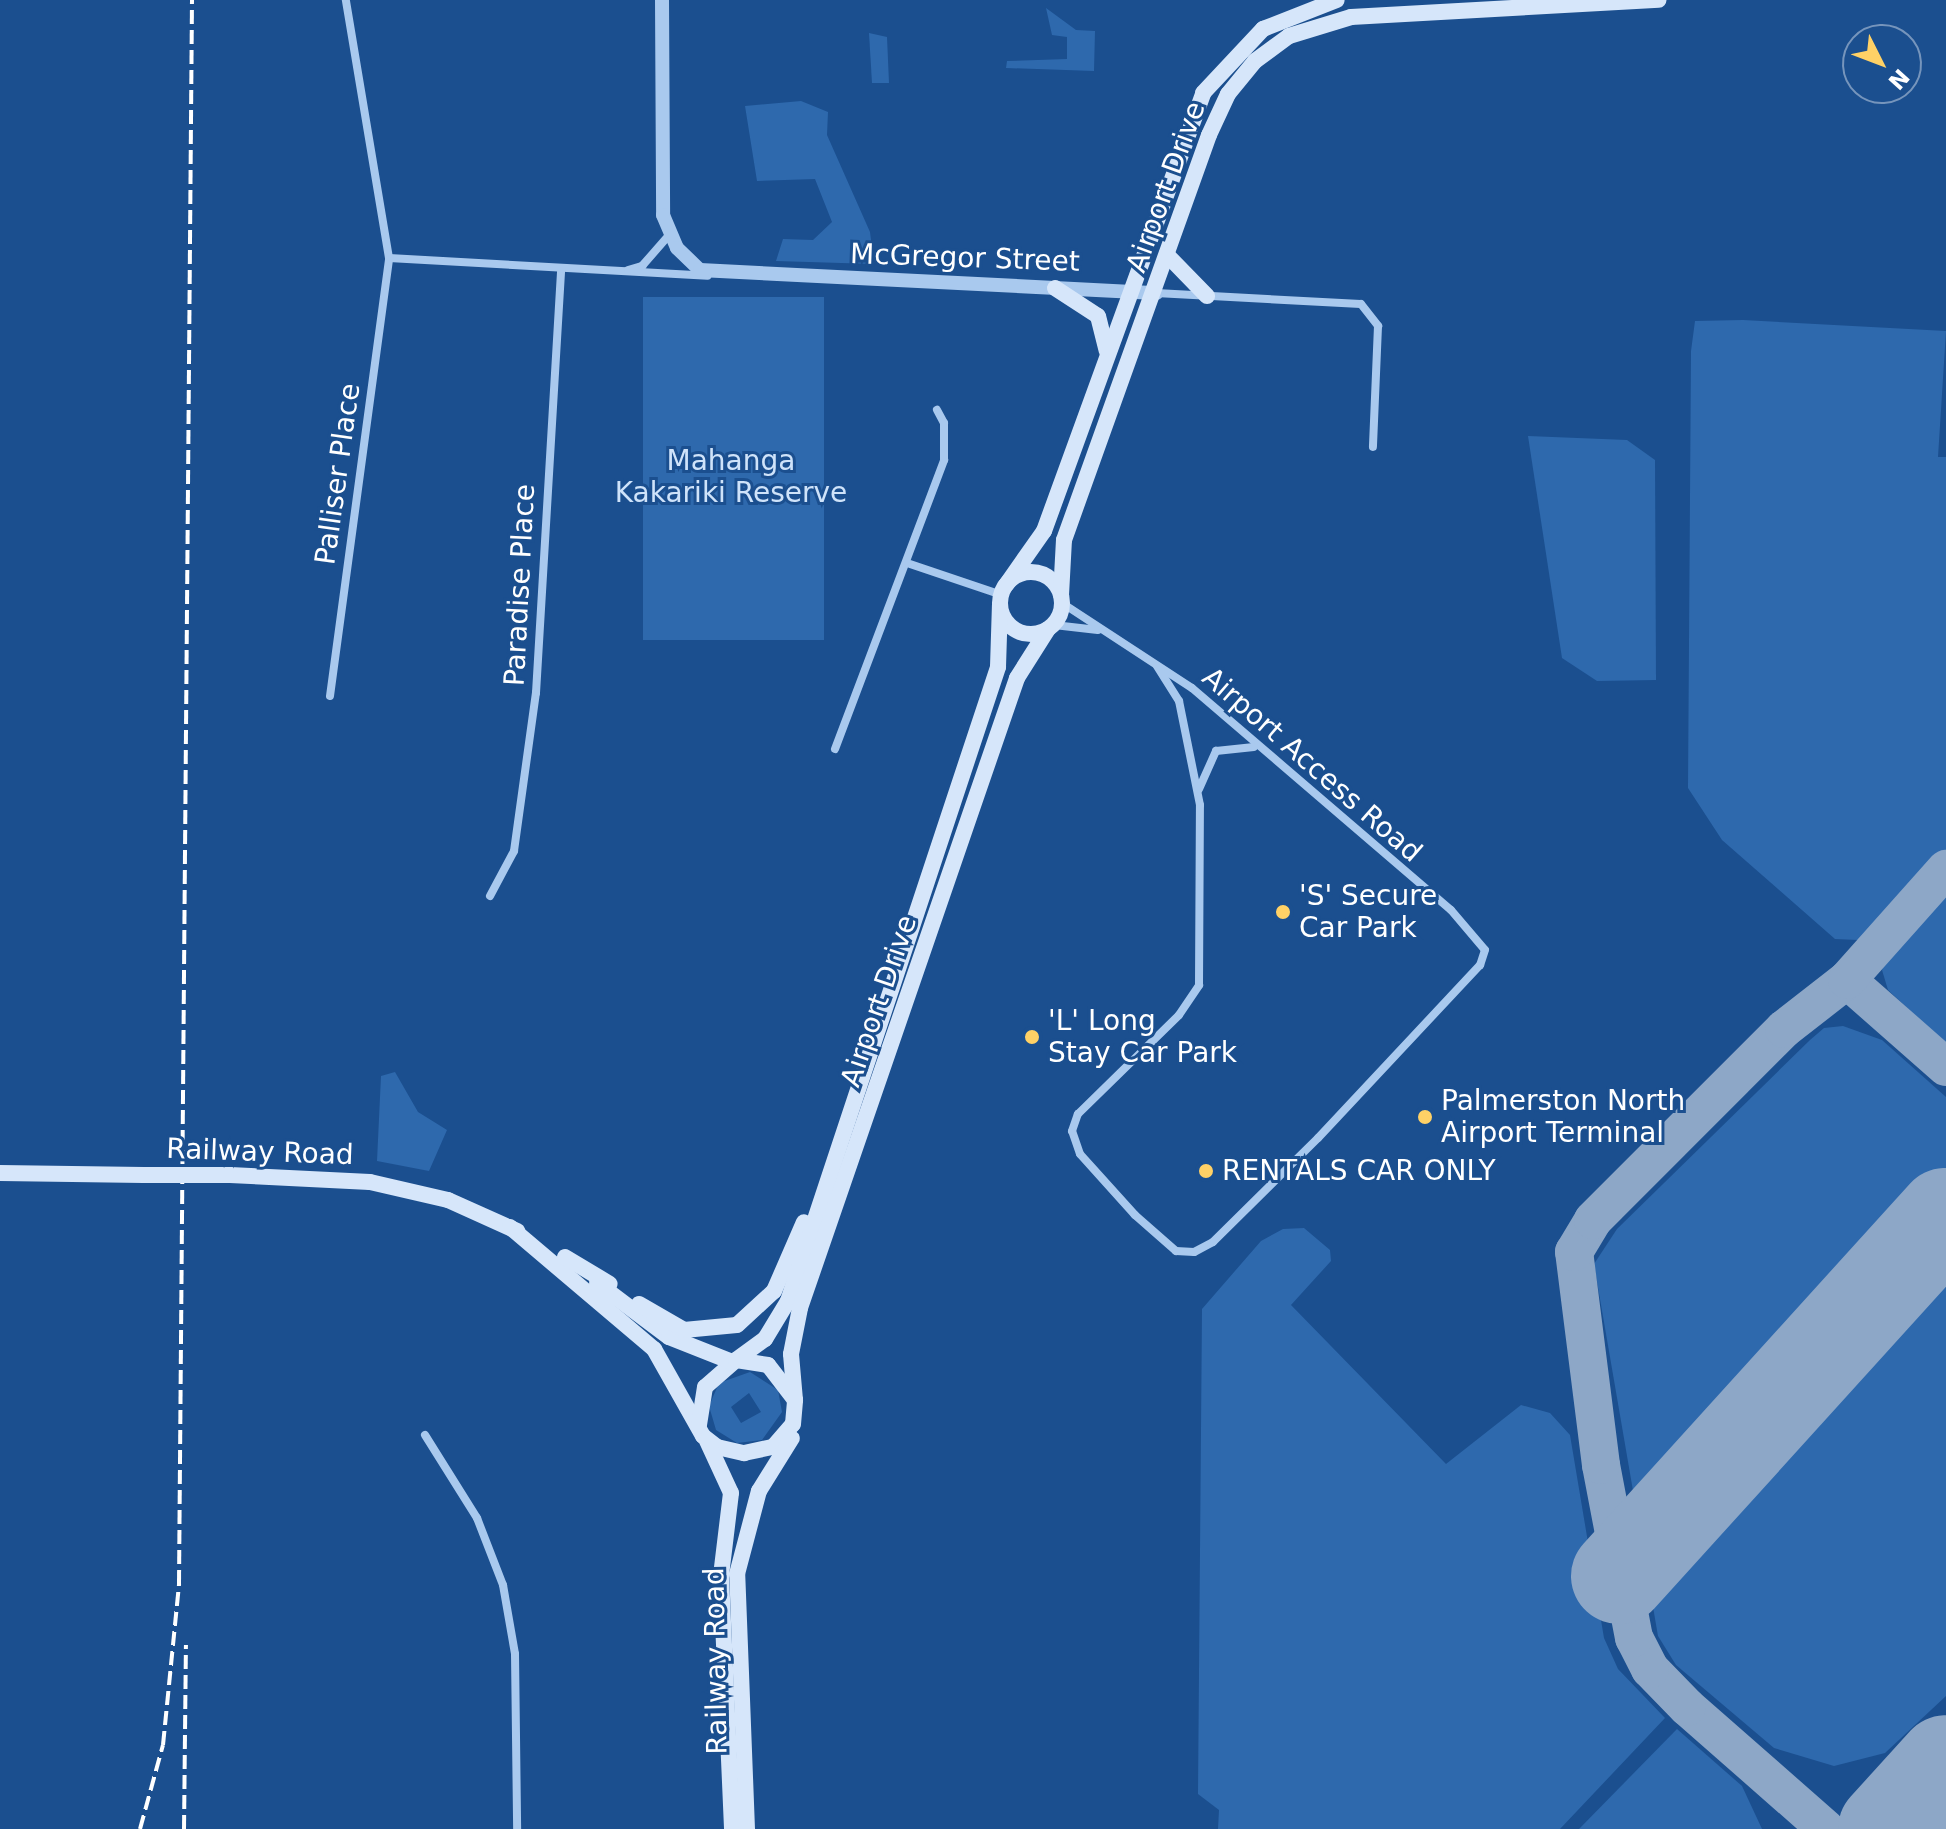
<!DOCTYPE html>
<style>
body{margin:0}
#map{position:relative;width:1946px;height:1829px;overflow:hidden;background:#1b4f8f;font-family:"DejaVu Sans",sans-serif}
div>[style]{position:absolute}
.green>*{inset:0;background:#2e69ad;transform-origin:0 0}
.taxiway>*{height:38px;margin:-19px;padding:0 19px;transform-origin:19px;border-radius:19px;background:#8da7c7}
.runway>*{height:96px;margin:-48px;padding:0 48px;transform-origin:48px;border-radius:48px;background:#8da7c7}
.minor>*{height:8px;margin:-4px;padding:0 4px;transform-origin:4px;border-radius:4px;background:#a9c9ee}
.tertiary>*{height:14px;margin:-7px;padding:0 7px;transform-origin:7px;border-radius:7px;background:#a9c9ee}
.secondary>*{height:16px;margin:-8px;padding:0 8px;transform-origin:8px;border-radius:8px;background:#d6e6fa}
.secondary>.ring{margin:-8px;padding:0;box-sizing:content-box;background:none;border:16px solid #d6e6fa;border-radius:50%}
.rail>*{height:4px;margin-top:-2px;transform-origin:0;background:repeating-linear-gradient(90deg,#fff 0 14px,transparent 0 20px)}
.secondary-bridge>*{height:16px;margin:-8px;padding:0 8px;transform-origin:8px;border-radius:8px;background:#d6e6fa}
.dots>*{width:22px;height:22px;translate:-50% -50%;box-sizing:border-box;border:4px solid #1b4f8f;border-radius:50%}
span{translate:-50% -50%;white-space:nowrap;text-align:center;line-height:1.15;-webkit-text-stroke:6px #1b4f8f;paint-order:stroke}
.street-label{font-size:28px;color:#fff}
.park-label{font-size:28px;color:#cfe3fa}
.poi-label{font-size:28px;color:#fff}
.left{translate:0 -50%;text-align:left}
.north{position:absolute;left:1842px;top:24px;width:80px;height:80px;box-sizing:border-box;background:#1b4f8f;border:2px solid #7695bc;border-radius:50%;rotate:132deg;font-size:22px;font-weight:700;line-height:32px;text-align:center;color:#fff}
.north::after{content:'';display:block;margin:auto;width:28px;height:36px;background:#ffd166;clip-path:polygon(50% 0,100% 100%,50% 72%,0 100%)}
</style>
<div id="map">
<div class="green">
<i style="clip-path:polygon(1046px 8px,1076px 30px,1095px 31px,1094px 71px,1006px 68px,1007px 61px,1067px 59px,1067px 37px,1052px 35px)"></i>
<i style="clip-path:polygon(869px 33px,887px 37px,889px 83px,872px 83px)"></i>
<i style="clip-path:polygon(801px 101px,828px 112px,827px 135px,870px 232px,874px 264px,776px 261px,783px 239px,813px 240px,832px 222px,815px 179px,757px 181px,745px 106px)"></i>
<i style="left:643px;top:297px;width:181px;height:343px"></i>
<i style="clip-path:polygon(1743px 320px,1946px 331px,1938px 457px,1946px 457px,1946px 852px,1858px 940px,1835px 939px,1722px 840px,1688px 788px,1691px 351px,1695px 321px)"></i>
<i style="clip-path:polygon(1528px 436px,1627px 440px,1655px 460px,1656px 680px,1597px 681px,1562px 658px)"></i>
<i style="clip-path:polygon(1946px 887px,1946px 1044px,1888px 990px,1882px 970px,1891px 948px)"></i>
<i style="clip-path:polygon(1843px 1026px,1882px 1040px,1946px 1097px,1946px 1696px,1885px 1753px,1834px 1766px,1774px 1748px,1676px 1665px,1658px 1636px,1594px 1264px,1617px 1229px,1810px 1040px,1824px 1028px)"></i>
<i style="clip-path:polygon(395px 1072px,418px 1112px,447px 1130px,429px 1171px,377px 1161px,381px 1076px)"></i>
<i style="clip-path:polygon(1304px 1228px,1330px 1250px,1331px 1261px,1291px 1305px,1446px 1464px,1521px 1405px,1550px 1413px,1570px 1435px,1604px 1638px,1618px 1669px,1665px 1718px,1560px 1829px,1218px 1829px,1219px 1810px,1198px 1794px,1202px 1309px,1261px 1241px,1283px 1229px)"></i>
<i style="clip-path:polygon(evenodd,750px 1372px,778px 1390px,782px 1412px,762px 1440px,737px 1443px,716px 1430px,709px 1406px,719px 1383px,750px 1372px,749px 1393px,761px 1412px,741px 1423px,731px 1407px,749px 1393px)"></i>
<i style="clip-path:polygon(1677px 1729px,1742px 1786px,1762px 1829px,1579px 1829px)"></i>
</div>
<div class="taxiway">
<i style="left:1847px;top:980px;width:132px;rotate:41.3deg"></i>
<i style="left:1826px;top:1829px;width:185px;rotate:-138.7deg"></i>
<i style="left:1687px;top:1707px;width:53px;rotate:-134.2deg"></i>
<i style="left:1650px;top:1669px;width:35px;rotate:-117deg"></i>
<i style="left:1634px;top:1638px;width:176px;rotate:-100.8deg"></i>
<i style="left:1601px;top:1465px;width:215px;rotate:-97.2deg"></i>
<i style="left:1574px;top:1252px;width:37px;rotate:-59deg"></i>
<i style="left:1593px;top:1220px;width:270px;rotate:-45deg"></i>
<i style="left:1784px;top:1029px;width:80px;rotate:-37.9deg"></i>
<i style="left:1847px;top:980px;width:149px;rotate:-48.3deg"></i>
</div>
<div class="runway">
<i style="left:1619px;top:1576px;width:486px;rotate:-47.8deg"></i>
<i style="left:1886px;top:1829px;width:89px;rotate:-47.7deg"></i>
</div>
<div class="minor">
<i style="left:389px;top:258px;width:319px;rotate:3.2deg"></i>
<i style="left:628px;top:270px;width:15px;rotate:-16deg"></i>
<i style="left:642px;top:266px;width:43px;rotate:-48.8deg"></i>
<i style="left:1156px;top:293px;width:205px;rotate:3.1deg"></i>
<i style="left:1361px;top:304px;width:28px;rotate:52deg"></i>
<i style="left:1378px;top:326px;width:121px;rotate:92.4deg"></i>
<i style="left:910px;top:564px;width:97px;rotate:18.6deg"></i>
<i style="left:1062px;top:603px;width:155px;rotate:33.2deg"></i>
<i style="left:1192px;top:688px;width:341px;rotate:40.6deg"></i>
<i style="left:1451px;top:910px;width:52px;rotate:49.6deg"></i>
<i style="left:1485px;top:950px;width:16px;rotate:108deg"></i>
<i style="left:1480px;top:965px;width:237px;rotate:133.1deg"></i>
<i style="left:1318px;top:1138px;width:148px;rotate:135.3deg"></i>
<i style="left:1213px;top:1242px;width:21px;rotate:152deg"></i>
<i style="left:1194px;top:1252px;width:18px;rotate:-177deg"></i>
<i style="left:1176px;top:1251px;width:55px;rotate:-138.7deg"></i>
<i style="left:1135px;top:1215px;width:82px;rotate:-132deg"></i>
<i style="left:1080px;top:1154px;width:24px;rotate:-109deg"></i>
<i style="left:1072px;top:1131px;width:18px;rotate:-71deg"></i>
<i style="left:1078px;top:1114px;width:141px;rotate:-44.4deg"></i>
<i style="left:1179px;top:1015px;width:36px;rotate:-56deg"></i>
<i style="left:1199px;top:985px;width:180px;rotate:-89.7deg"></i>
<i style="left:1200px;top:805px;width:106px;rotate:-101.4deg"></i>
<i style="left:1179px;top:701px;width:41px;rotate:-122.2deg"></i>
<i style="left:1054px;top:625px;width:44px;rotate:6.5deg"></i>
<i style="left:330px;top:696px;width:442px;rotate:-82.3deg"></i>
<i style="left:389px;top:258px;width:262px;rotate:-99.5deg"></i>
<i style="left:835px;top:749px;width:309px;rotate:-69.3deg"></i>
<i style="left:944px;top:460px;width:37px;rotate:-90deg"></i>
<i style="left:944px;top:423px;width:15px;rotate:-118deg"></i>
<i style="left:1199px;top:789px;width:42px;rotate:-65.9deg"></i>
<i style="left:1216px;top:751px;width:38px;rotate:-6deg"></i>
<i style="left:490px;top:896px;width:51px;rotate:-61.9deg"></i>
<i style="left:514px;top:851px;width:160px;rotate:-82.1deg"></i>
<i style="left:536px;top:693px;width:425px;rotate:-86.6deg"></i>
<i style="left:425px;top:1435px;width:98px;rotate:57.9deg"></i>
<i style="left:477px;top:1518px;width:72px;rotate:68.8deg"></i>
<i style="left:503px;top:1585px;width:70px;rotate:80.1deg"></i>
<i style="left:515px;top:1654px;width:175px;rotate:89.3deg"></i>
</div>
<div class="tertiary">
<i style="left:662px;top:0;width:215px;rotate:89.7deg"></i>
<i style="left:663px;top:215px;width:36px;rotate:67deg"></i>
<i style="left:677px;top:248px;width:32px;rotate:44deg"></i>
<i style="left:700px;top:270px;width:457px;rotate:2.9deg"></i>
</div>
<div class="secondary">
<i style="left:1168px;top:256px;width:56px;rotate:45.7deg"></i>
<i style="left:1055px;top:288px;width:51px;rotate:33.1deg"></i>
<i style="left:1098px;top:316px;width:36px;rotate:76deg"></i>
<i class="ring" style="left:1000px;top:572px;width:46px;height:46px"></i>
<i style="left:1006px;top:585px;width:66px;rotate:-54.9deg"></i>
<i style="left:1044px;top:531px;width:466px;rotate:-70deg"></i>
<i style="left:1203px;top:93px;width:88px;rotate:-46.8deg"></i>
<i style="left:1263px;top:29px;width:79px;rotate:-21.4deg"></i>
<i style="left:1061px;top:595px;width:55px;rotate:-86.9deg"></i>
<i style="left:1064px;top:540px;width:430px;rotate:-70.3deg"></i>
<i style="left:1209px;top:135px;width:45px;rotate:-65.1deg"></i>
<i style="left:1228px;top:94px;width:43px;rotate:-50.7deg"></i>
<i style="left:1255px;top:61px;width:42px;rotate:-36.3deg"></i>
<i style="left:1289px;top:36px;width:65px;rotate:-17deg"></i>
<i style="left:1351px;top:17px;width:308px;rotate:-3.2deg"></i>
<i style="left:0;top:1173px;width:144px;rotate:0.8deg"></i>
<i style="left:230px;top:1175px;width:140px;rotate:2.9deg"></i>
<i style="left:370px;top:1182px;width:80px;rotate:13deg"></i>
<i style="left:448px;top:1200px;width:76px;rotate:24.2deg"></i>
<i style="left:510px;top:1227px;width:189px;rotate:40.3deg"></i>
<i style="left:654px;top:1349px;width:100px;rotate:60.6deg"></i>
<i style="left:703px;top:1436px;width:18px;rotate:38deg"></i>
<i style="left:717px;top:1447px;width:28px;rotate:13deg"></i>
<i style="left:744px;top:1453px;width:30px;rotate:-12deg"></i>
<i style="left:773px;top:1447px;width:30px;rotate:-49deg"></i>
<i style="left:793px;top:1424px;width:24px;rotate:-85deg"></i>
<i style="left:795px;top:1400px;width:44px;rotate:-127.6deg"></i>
<i style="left:768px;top:1365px;width:32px;rotate:-171deg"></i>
<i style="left:736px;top:1360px;width:41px;rotate:138.9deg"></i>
<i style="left:705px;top:1387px;width:39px;rotate:99deg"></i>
<i style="left:565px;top:1257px;width:52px;rotate:31deg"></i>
<i style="left:597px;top:1283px;width:90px;rotate:36.9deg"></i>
<i style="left:669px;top:1337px;width:68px;rotate:21.6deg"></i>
<i style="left:639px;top:1304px;width:52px;rotate:30deg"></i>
<i style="left:684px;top:1330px;width:53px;rotate:-5.4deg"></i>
<i style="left:737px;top:1325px;width:50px;rotate:-42.6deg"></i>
<i style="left:774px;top:1291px;width:75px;rotate:-66.5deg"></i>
<i style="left:736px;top:1360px;width:36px;rotate:-36deg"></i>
<i style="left:765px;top:1339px;width:44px;rotate:-58.8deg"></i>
<i style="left:788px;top:1301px;width:668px;rotate:-71.67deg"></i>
<i style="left:998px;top:667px;width:62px;rotate:-88.2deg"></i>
<i style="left:795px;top:1400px;width:46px;rotate:-95deg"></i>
<i style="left:791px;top:1354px;width:47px;rotate:-78.9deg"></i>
<i style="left:800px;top:1308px;width:666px;rotate:-70.99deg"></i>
<i style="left:1017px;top:678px;width:58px;rotate:-57.7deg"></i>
<i style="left:707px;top:1441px;width:57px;rotate:65.2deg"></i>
<i style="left:731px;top:1493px;width:84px;rotate:96.9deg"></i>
<i style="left:721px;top:1576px;width:253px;rotate:87.5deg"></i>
<i style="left:747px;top:1829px;width:255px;rotate:-92.2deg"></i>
<i style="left:737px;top:1574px;width:86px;rotate:-75.2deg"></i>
<i style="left:759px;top:1491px;width:62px;rotate:-58.1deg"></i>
</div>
<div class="rail">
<i style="left:140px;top:1829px;width:87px;rotate:-74.7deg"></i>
<i style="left:163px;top:1745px;width:162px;rotate:-84.3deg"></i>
<i style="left:179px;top:1584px;width:1584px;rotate:-89.53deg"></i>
<i style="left:184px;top:1829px;width:184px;rotate:-89.4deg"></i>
</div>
<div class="secondary-bridge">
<i style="left:144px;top:1175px;width:86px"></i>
</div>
<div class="dots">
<i style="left:1283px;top:912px;background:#ffd166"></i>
<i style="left:1032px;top:1037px;background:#ffd166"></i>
<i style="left:1425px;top:1117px;background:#ffd166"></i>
<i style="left:1206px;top:1171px;background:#ffd166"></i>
</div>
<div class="street-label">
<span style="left:1166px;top:187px;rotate:-70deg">Airport Drive</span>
<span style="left:965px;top:258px;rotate:2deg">McGregor Street</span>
<span style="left:338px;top:474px;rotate:-82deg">Palliser Place</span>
<span style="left:520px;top:585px;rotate:-87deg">Paradise Place</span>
<span style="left:1312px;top:765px;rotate:41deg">Airport Access Road</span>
<span style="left:879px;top:1001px;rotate:-71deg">Airport Drive</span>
<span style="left:260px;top:1152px;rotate:2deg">Railway Road</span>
<span style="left:716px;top:1661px;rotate:-91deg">Railway Road</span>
</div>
<div class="park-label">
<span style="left:731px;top:477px">Mahanga<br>Kakariki Reserve</span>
</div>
<div class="poi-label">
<span class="left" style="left:1299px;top:912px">'S' Secure<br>Car Park</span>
<span class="left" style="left:1048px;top:1037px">'L' Long<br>Stay Car Park</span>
<span class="left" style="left:1441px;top:1117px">Palmerston North<br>Airport Terminal</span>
<span class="left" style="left:1222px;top:1171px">RENTALS CAR ONLY</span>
</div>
<div class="north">N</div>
</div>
